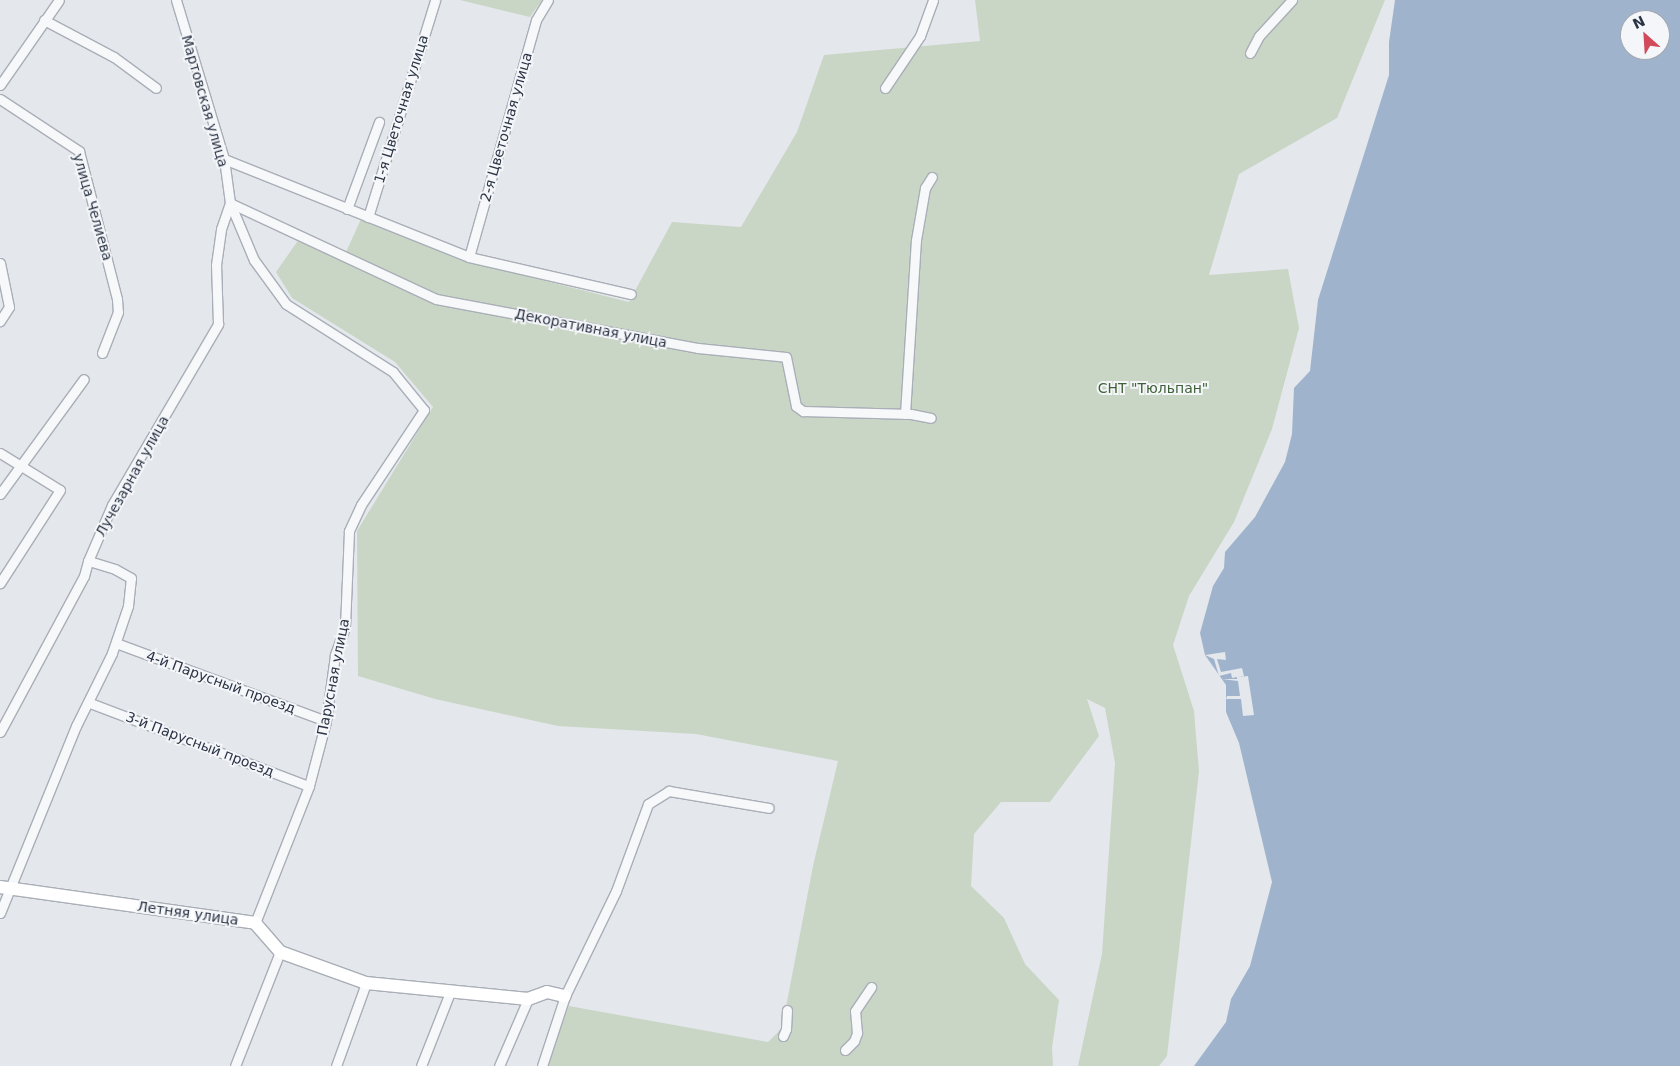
<!DOCTYPE html>
<meta charset="utf-8">
<style>
body{margin:0}
#map{position:relative;width:1680px;height:1066px;overflow:hidden;background:#e4e7ec;font-family:"DejaVu Sans",sans-serif}
div>[style]{position:absolute}
.green>*{inset:0;background:#c9d6c5}
.water>*{inset:0;background:#9fb4cc}
.pier>*{inset:0;background:#e4e7ec}
.roads{filter:drop-shadow(1px 0 #a9aeb7) drop-shadow(-1px 0 #a9aeb7) drop-shadow(0 1px #a9aeb7) drop-shadow(0 -1px #a9aeb7)}
.street>*{height:9px;margin:-4.5px;padding:0 4.5px;transform-origin:4.5px;border-radius:4.5px;background:#f7f8fa}
.secondary>*{height:12px;margin:-6px;padding:0 6px;transform-origin:6px;border-radius:6px;background:#fff}
span{translate:-50% -50%;white-space:nowrap;text-align:center;line-height:1.15;-webkit-text-stroke:4px #f4f6f9;paint-order:stroke}
.street-label{font-size:14px;color:#2b3445}
.park-label{font-size:14px;color:#3f6138}
.north{position:absolute;left:1620px;top:10px;width:50px;height:50px;box-sizing:border-box;background:#f4f6f9;border:1px solid #a4a8b1;border-radius:50%;rotate:334deg;font-size:14px;font-weight:700;line-height:20px;text-align:center;color:#2b3445}
.north::after{content:'';display:block;margin:auto;width:18px;height:22px;background:#d1495b;clip-path:polygon(50% 0,100% 100%,50% 72%,0 100%)}
</style>
<div id="map">
<div class="green">
<i style="clip-path:polygon(460px 0,542px 0,530px 17px)"></i>
<i style="clip-path:polygon(975px 0,1385px 0,1337px 118px,1239px 174px,1209px 275px,1288px 269px,1299px 328px,1272px 429px,1234px 522px,1189px 596px,1173px 645px,1194px 711px,1199px 771px,1167px 1056px,1159px 1066px,1078px 1066px,1102px 954px,1115px 763px,1105px 708px,1087px 699px,1099px 736px,1050px 802px,1001px 802px,974px 834px,971px 886px,1004px 918px,1025px 964px,1059px 1000px,1052px 1048px,1053px 1066px,544px 1066px,569px 1006px,768px 1042px,782px 1028px,813px 866px,838px 761px,696px 734px,558px 726px,435px 699px,358px 676px,357px 531px,433px 407px,395px 362px,292px 298px,276px 272px,304px 232px,346px 252px,361px 219px,458px 259px,629px 302px,672px 222px,741px 227px,797px 132px,824px 55px,980px 41px)"></i>
</div>
<div class="water">
<i style="clip-path:polygon(evenodd,1395px 0,1680px 0,1680px 1066px,1194px 1066px,1226px 1022px,1231px 999px,1250px 966px,1272px 882px,1239px 743px,1226px 712px,1226px 685px,1205px 655px,1200px 633px,1213px 586px,1224px 568px,1225px 552px,1255px 517px,1285px 462px,1292px 434px,1294px 388px,1310px 371px,1318px 300px,1389px 75px,1389px 42px,1395px 0,1630px 20px,1660px 20px,1660px 50px,1630px 50px,1630px 20px)"></i>
</div>
<div class="pier">
<i style="clip-path:polygon(1225px 652px,1226px 660px,1217px 659px,1221px 672px,1242px 668px,1244px 676px,1238px 677px,1248px 676px,1254px 715px,1243px 716px,1241px 699px,1226px 699px,1227px 696px,1240px 696px,1238px 681px,1222px 679px,1237px 679px,1237px 677px,1232px 678px,1231px 673px,1219px 676px,1214px 659px,1205px 655px)"></i>
</div>
<div class="roads">
<div class="street">
<i style="left:176px;top:0;width:166px;rotate:73.2deg"></i>
<i style="left:224px;top:159px;width:44px;rotate:82.2deg"></i>
<i style="left:230px;top:203px;width:62px;rotate:67.2deg"></i>
<i style="left:254px;top:260px;width:54px;rotate:54deg"></i>
<i style="left:286px;top:304px;width:127px;rotate:32.4deg"></i>
<i style="left:393px;top:372px;width:49px;rotate:50.8deg"></i>
<i style="left:424px;top:410px;width:114px;rotate:123.6deg"></i>
<i style="left:361px;top:505px;width:29px;rotate:115deg"></i>
<i style="left:349px;top:531px;width:96px;rotate:92.4deg"></i>
<i style="left:345px;top:627px;width:30px;rotate:110deg"></i>
<i style="left:335px;top:655px;width:67px;rotate:97.8deg"></i>
<i style="left:326px;top:721px;width:67px;rotate:104.7deg"></i>
<i style="left:309px;top:786px;width:147px;rotate:111.5deg"></i>
<i style="left:44px;top:20px;width:79px;rotate:27.9deg"></i>
<i style="left:114px;top:57px;width:52px;rotate:36.4deg"></i>
<i style="left:1250px;top:53px;width:19px;rotate:-62deg"></i>
<i style="left:1259px;top:36px;width:49px;rotate:-47.5deg"></i>
<i style="left:0;top:85px;width:103px;rotate:-55.2deg"></i>
<i style="left:885px;top:88px;width:63px;rotate:-56.1deg"></i>
<i style="left:920px;top:36px;width:38px;rotate:-70deg"></i>
<i style="left:0;top:99px;width:95px;rotate:33.4deg"></i>
<i style="left:79px;top:151px;width:153px;rotate:75.6deg"></i>
<i style="left:117px;top:299px;width:13px;rotate:86deg"></i>
<i style="left:118px;top:312px;width:44px;rotate:111.3deg"></i>
<i style="left:224px;top:159px;width:264px;rotate:21.8deg"></i>
<i style="left:469px;top:257px;width:166px;rotate:12.9deg"></i>
<i style="left:230px;top:203px;width:227px;rotate:25deg"></i>
<i style="left:436px;top:299px;width:267px;rotate:10.6deg"></i>
<i style="left:698px;top:348px;width:88px;rotate:5.8deg"></i>
<i style="left:786px;top:357px;width:50px;rotate:78.5deg"></i>
<i style="left:796px;top:406px;width:9px;rotate:36deg"></i>
<i style="left:803px;top:411px;width:108px;rotate:1.6deg"></i>
<i style="left:911px;top:414px;width:20px;rotate:11deg"></i>
<i style="left:347px;top:209px;width:93px;rotate:-69.8deg"></i>
<i style="left:368px;top:217px;width:227px;rotate:-72.8deg"></i>
<i style="left:469px;top:257px;width:246px;rotate:-74.2deg"></i>
<i style="left:536px;top:20px;width:23px;rotate:-59deg"></i>
<i style="left:0;top:263px;width:45px;rotate:78.4deg"></i>
<i style="left:9px;top:307px;width:17px;rotate:123deg"></i>
<i style="left:905px;top:414px;width:174px;rotate:-86.4deg"></i>
<i style="left:916px;top:240px;width:53px;rotate:-80.2deg"></i>
<i style="left:925px;top:188px;width:13px;rotate:-58deg"></i>
<i style="left:0;top:453px;width:70px;rotate:31.7deg"></i>
<i style="left:60px;top:490px;width:111px;rotate:122.8deg"></i>
<i style="left:0;top:494px;width:142px;rotate:-53.9deg"></i>
<i style="left:116px;top:643px;width:224px;rotate:20.4deg"></i>
<i style="left:90px;top:703px;width:234px;rotate:20.8deg"></i>
<i style="left:0;top:732px;width:177px;rotate:-61.7deg"></i>
<i style="left:84px;top:576px;width:16px;rotate:-75deg"></i>
<i style="left:0;top:913px;width:202px;rotate:-67.9deg"></i>
<i style="left:76px;top:726px;width:81px;rotate:-63.7deg"></i>
<i style="left:112px;top:653px;width:50px;rotate:-71.2deg"></i>
<i style="left:128px;top:606px;width:28px;rotate:-84deg"></i>
<i style="left:131px;top:578px;width:18px;rotate:-151deg"></i>
<i style="left:115px;top:569px;width:28px;rotate:-163deg"></i>
<i style="left:88px;top:561px;width:61px;rotate:-66.8deg"></i>
<i style="left:112px;top:505px;width:210px;rotate:-59.6deg"></i>
<i style="left:218px;top:324px;width:59px;rotate:-91.9deg"></i>
<i style="left:216px;top:265px;width:36px;rotate:-82deg"></i>
<i style="left:221px;top:229px;width:28px;rotate:-71deg"></i>
<i style="left:783px;top:1036px;width:8px;rotate:-67deg"></i>
<i style="left:786px;top:1029px;width:19px;rotate:-87deg"></i>
<i style="left:845px;top:1050px;width:13px;rotate:-45deg"></i>
<i style="left:854px;top:1041px;width:9px;rotate:-69deg"></i>
<i style="left:857px;top:1033px;width:22px;rotate:-95deg"></i>
<i style="left:855px;top:1011px;width:29px;rotate:-56deg"></i>
<i style="left:235px;top:1066px;width:123px;rotate:-68.5deg"></i>
<i style="left:336px;top:1066px;width:88px;rotate:-70.1deg"></i>
<i style="left:421px;top:1066px;width:82px;rotate:-68.5deg"></i>
<i style="left:499px;top:1066px;width:73px;rotate:-66.6deg"></i>
<i style="left:542px;top:1066px;width:74px;rotate:-71.8deg"></i>
<i style="left:565px;top:996px;width:117px;rotate:-64.1deg"></i>
<i style="left:616px;top:891px;width:93px;rotate:-69.8deg"></i>
<i style="left:648px;top:804px;width:25px;rotate:-32deg"></i>
<i style="left:669px;top:791px;width:101px;rotate:9.6deg"></i>
</div>
<div class="secondary">
<i style="left:0;top:887px;width:258px;rotate:8deg"></i>
<i style="left:255px;top:923px;width:38px;rotate:49deg"></i>
<i style="left:280px;top:952px;width:91px;rotate:19.8deg"></i>
<i style="left:366px;top:983px;width:163px;rotate:5.6deg"></i>
<i style="left:528px;top:999px;width:20px;rotate:-20deg"></i>
<i style="left:547px;top:992px;width:18px;rotate:13deg"></i>
</div>
</div>
<div class="street-label">
<span style="left:205px;top:101px;rotate:74deg">Мартовская улица</span>
<span style="left:401px;top:109px;rotate:-73deg">1-я Цветочная улица</span>
<span style="left:506px;top:127px;rotate:-74deg">2-я Цветочная улица</span>
<span style="left:93px;top:207px;rotate:74deg">улица Челиева</span>
<span style="left:591px;top:328px;rotate:11deg">Декоративная улица</span>
<span style="left:132px;top:476px;rotate:-61deg">Лучезарная улица</span>
<span style="left:333px;top:677px;rotate:-79deg">Парусная улица</span>
<span style="left:221px;top:682px;rotate:20deg">4-й Парусный проезд</span>
<span style="left:200px;top:744px;rotate:21deg">3-й Парусный проезд</span>
<span style="left:188px;top:913px;rotate:8deg">Летняя улица</span>
</div>
<div class="park-label">
<span style="left:1153px;top:388px">СНТ "Тюльпан"</span>
</div>
<div class="north">N</div>
</div>
